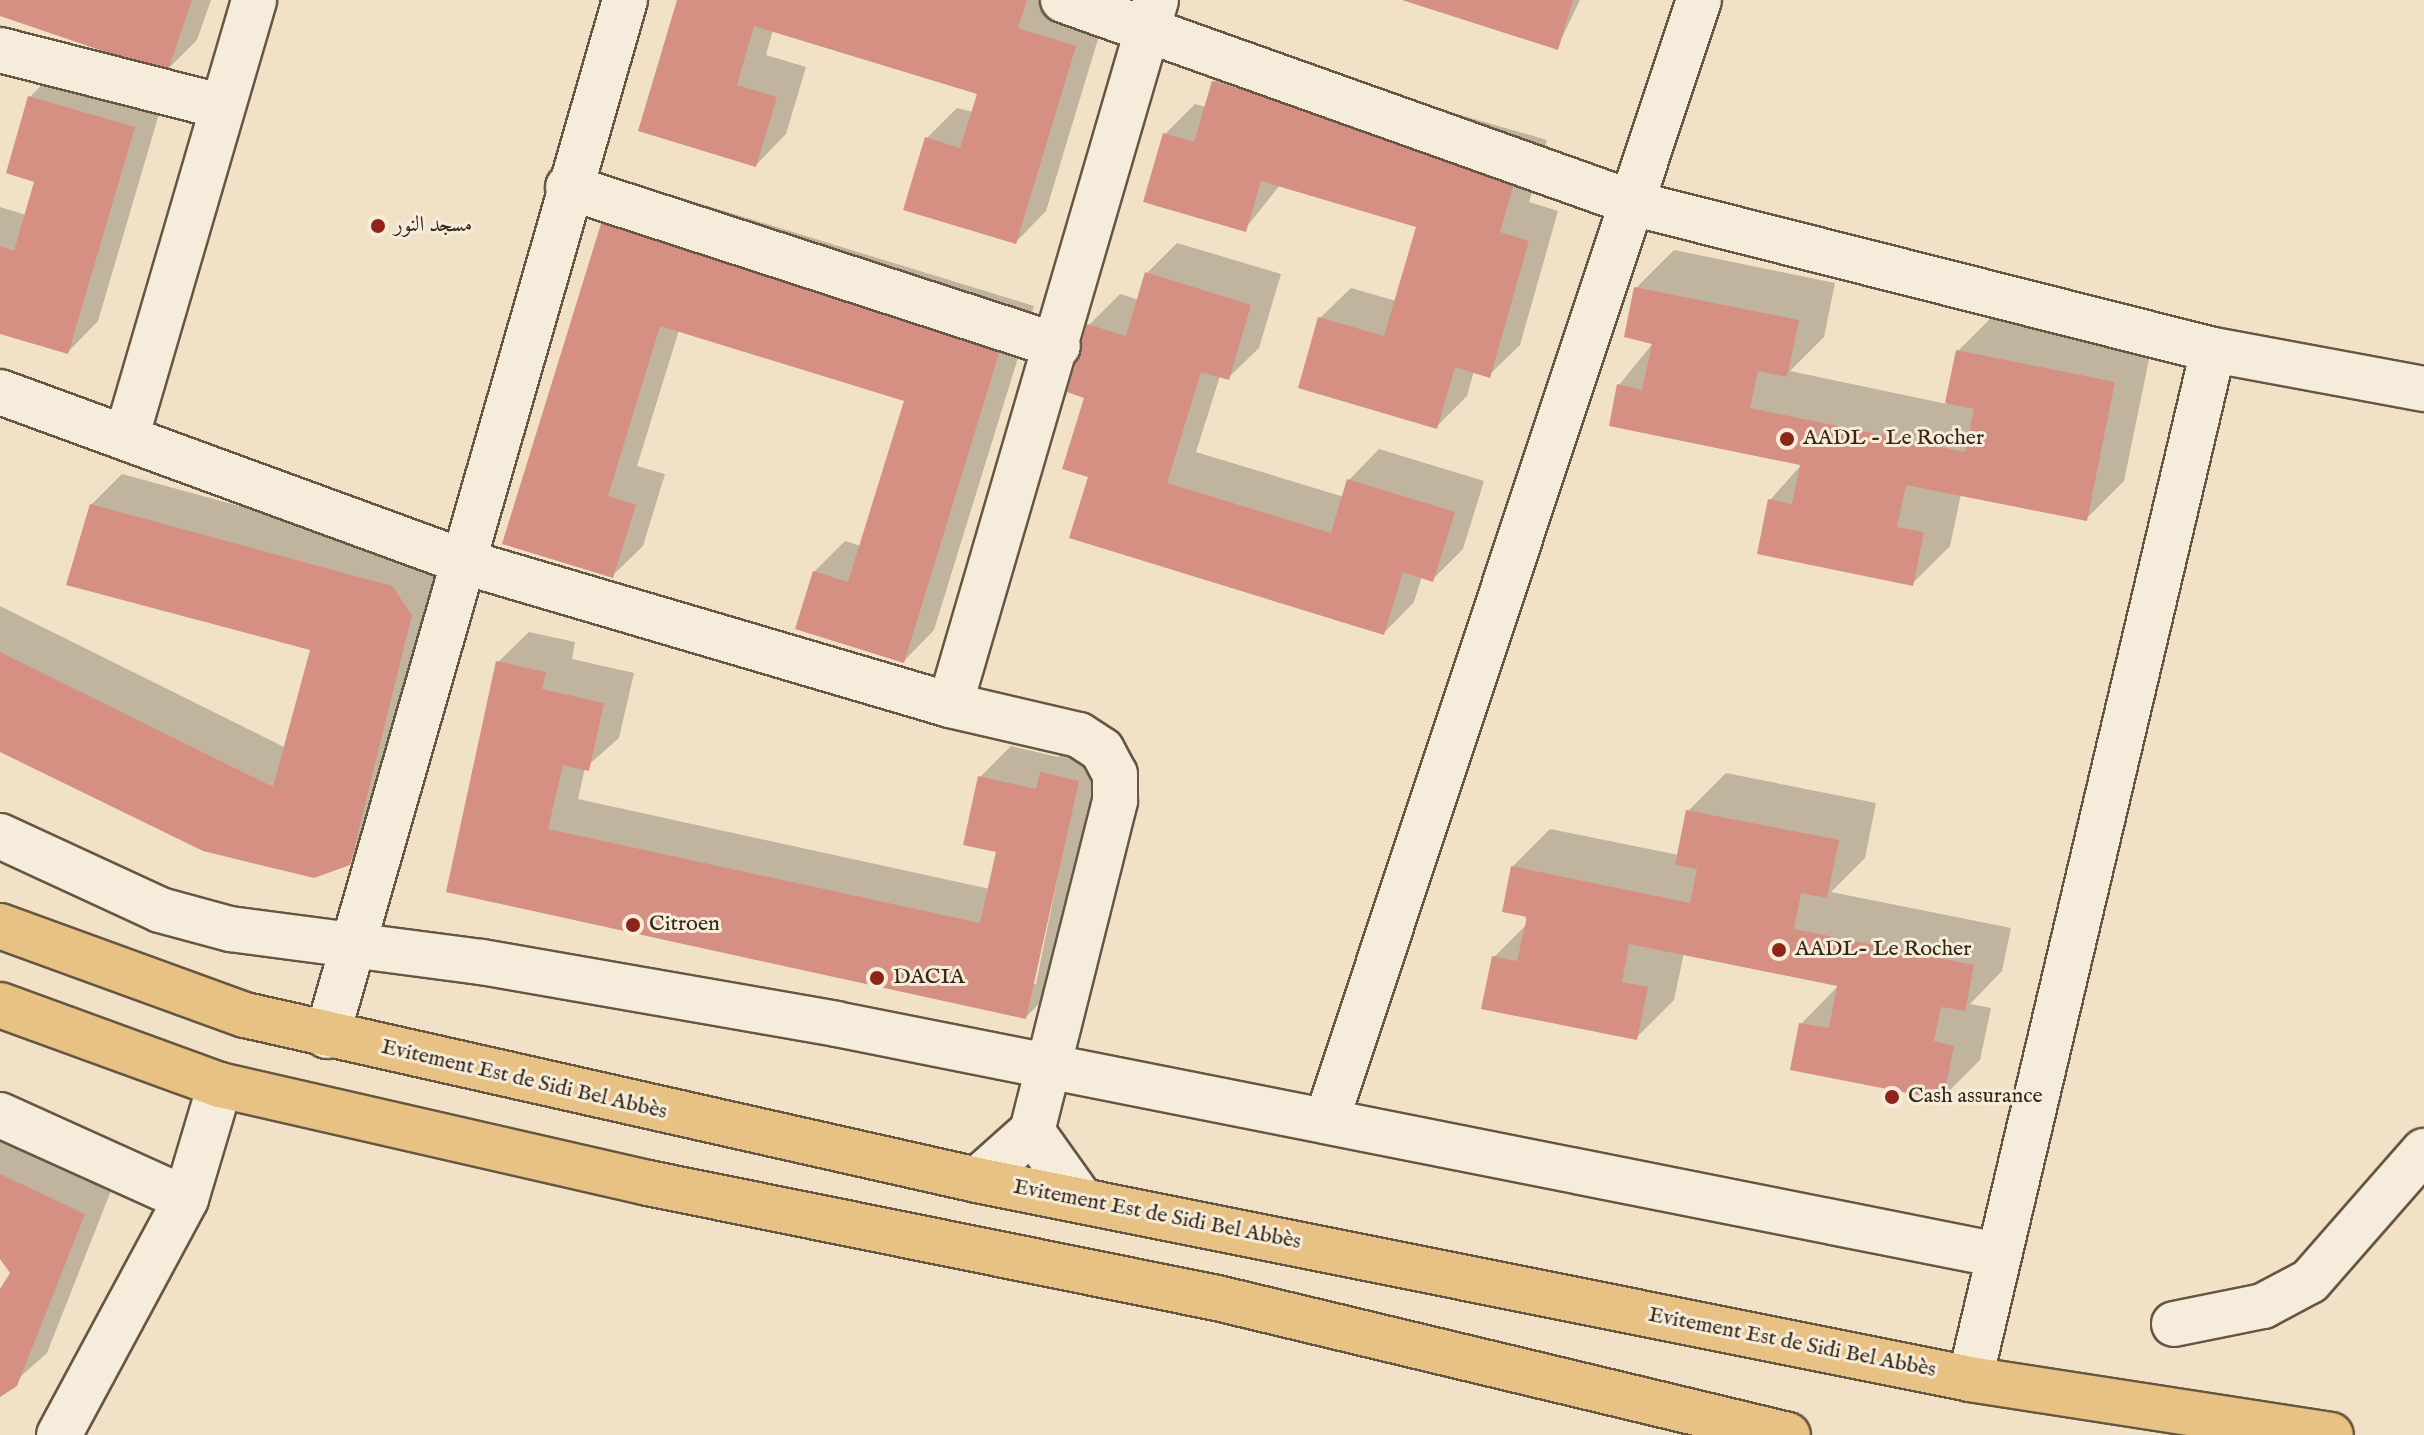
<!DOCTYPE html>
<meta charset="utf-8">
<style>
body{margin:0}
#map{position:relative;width:2424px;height:1435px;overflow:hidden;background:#f1e2c7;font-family:"IM FELL English",Amiri,serif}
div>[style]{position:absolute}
.shadow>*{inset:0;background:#0003}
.building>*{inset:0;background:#d59083}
.roads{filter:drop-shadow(2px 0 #665642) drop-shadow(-2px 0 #665642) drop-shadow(0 2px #665642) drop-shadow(0 -2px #665642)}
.minor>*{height:44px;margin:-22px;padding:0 22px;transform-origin:22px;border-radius:22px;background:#f6ecdb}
.tertiary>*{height:44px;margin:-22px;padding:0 22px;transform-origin:22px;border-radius:22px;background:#f6ecdb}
.trunk>*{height:44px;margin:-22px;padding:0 22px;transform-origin:22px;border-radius:22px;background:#e8c184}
.dots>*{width:22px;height:22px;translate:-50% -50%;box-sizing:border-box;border:4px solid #f6ecdb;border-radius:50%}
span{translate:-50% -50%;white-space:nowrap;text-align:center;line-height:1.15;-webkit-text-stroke:6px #f6ecdb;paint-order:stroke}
.poi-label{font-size:22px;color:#372816}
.left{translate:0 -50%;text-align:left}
.street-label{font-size:22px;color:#372816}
</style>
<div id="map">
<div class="shadow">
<i style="clip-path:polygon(0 0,211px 0,197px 40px,167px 70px,0 13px)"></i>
<i style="clip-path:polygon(679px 0,1054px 0,1105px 16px,1046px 211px,1016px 242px,927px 138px,957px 108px,973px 112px,979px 93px,773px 30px,766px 55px,806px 67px,786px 134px,756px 165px)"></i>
<i style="clip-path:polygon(1406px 0,1580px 0,1557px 48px)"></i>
<i style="clip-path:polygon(1244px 52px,1547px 140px,1529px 202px,1558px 211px,1520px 345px,1489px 375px,1474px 371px,1467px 396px,1437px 426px,1320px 318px,1351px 288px,1396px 301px,1418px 225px,1280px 185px,1245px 229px,1165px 134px,1195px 104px,1206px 107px,1213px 82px)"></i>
<i style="clip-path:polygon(60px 66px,164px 97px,98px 321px,68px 352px,0 332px,0 207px,26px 215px,37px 180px,30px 97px)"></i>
<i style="clip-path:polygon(636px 184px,1034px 306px,934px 630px,904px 661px,814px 572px,845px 541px,861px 546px,906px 399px,679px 330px,637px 466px,665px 474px,643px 546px,612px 576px,505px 543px,606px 215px)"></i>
<i style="clip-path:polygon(1177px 243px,1281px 274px,1259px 348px,1228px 378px,1220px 376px,1196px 452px,1344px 497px,1349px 480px,1379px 449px,1484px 481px,1463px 549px,1433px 579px,1422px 576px,1414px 602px,1384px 633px,1090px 475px,1086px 396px,1069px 391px,1089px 325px,1120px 294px,1139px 300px,1147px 273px)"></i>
<i style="clip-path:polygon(1674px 250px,1835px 283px,1824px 337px,1790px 371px,1947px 404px,1958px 351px,1996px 313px,2152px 345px,2124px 481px,2086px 519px,1961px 494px,1950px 546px,1912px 584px,1770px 500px,1803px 463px,1619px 385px,1654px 342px,1636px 288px)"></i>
<i style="clip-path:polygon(122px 474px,423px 556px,442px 584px,380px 832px,349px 863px,0 749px,0 606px,286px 748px,312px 649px,91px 505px)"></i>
<i style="clip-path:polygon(evenodd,529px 632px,575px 642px,572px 659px,634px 673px,619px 738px,585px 768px,578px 799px,990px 889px,998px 850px,980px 777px,1011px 746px,1058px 757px,1072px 743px,1108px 751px,1056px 986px,1026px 1017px,448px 890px,498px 662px,529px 632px,1079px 771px,1036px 984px,1032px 984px,1079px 771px)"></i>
<i style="clip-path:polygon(1726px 773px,1876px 803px,1865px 858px,1831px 892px,2011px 928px,2002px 971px,1970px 1004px,1991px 1008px,1980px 1060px,1942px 1098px,1801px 1024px,1840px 984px,1684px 953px,1674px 1000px,1636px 1038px,1494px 957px,1527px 924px,1512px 867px,1550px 829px,1679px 855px,1688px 811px)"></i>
<i style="clip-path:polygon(0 1129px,114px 1183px,47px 1353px,0 1395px,0 1293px,12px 1272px,0 1256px)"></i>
</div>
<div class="building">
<i style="clip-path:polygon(0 0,192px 0,167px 73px,0 16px)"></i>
<i style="clip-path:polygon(677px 0,1027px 0,1018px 28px,1076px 46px,1016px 244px,903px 210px,925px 137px,960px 148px,977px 94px,754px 26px,737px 85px,777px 97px,756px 167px,638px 131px)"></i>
<i style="clip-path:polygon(1402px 0,1573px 0,1558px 50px)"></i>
<i style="clip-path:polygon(1212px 81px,1518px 170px,1500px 232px,1529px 241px,1490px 378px,1455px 367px,1437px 429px,1298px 388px,1318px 317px,1384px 336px,1416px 227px,1261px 181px,1246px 232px,1143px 202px,1163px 133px,1194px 142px)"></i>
<i style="clip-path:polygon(28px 96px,135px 127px,68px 354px,0 334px,0 246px,14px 251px,34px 182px,6px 173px)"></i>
<i style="clip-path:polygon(604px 214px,1004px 337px,904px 663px,795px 629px,813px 571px,848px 582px,904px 401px,660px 326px,608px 496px,636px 505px,613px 578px,502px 544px)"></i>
<i style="clip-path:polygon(1145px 272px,1251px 305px,1229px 380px,1201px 372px,1167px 483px,1331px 533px,1347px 479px,1455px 512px,1433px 582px,1403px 572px,1384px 635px,1069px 538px,1088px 477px,1062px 469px,1084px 398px,1067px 392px,1087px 324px,1126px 336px)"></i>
<i style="clip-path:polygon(1634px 287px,1799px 320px,1787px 377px,1758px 371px,1750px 408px,1965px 452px,1974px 409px,1945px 403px,1956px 350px,2115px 382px,2087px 521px,1906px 485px,1897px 527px,1924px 532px,1913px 586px,1757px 554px,1768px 499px,1792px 504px,1800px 465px,1609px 426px,1617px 384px,1642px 390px,1652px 344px,1624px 337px)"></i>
<i style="clip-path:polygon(90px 504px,392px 586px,412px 615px,350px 865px,314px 878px,203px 851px,0 752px,0 652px,273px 787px,310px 650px,66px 585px)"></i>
<i style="clip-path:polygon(496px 661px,546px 672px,542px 689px,604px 703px,589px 771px,563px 765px,548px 829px,980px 923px,996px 852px,963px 845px,978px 776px,1036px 789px,1040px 772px,1079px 781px,1026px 1019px,446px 892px)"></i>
<i style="clip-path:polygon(1686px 810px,1839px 840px,1827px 898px,1801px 893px,1794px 929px,1974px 965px,1965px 1011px,1941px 1007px,1934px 1041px,1954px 1046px,1943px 1100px,1790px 1070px,1799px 1023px,1829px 1028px,1837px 986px,1629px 944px,1622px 982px,1648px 987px,1637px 1040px,1481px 1009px,1492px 956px,1517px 961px,1527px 917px,1502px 912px,1511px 866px,1690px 903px,1697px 869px,1675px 865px)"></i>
<i style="clip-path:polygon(0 1174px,85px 1214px,17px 1386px,0 1397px,0 1289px,10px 1273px,0 1259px)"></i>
</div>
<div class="roads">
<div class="minor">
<i style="left:1063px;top:0;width:608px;rotate:19.6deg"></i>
<i style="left:1636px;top:204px;width:595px;rotate:14.2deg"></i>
<i style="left:2213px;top:350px;width:215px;rotate:10.5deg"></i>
<i style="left:0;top:50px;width:227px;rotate:14.3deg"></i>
<i style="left:568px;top:187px;width:515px;rotate:17.98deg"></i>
<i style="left:0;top:392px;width:491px;rotate:20.1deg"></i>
<i style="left:461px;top:561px;width:510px;rotate:16.41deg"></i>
<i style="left:950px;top:705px;width:132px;rotate:13.1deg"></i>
<i style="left:1079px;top:735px;width:27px;rotate:33deg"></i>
<i style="left:1102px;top:750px;width:27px;rotate:62deg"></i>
<i style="left:1115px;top:774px;width:27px;rotate:90deg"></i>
<i style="left:1115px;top:801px;width:340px;rotate:104.1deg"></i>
<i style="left:127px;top:435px;width:453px;rotate:-73.7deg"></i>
<i style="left:950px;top:705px;width:734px;rotate:-73.71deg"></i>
<i style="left:0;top:836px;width:176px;rotate:24.8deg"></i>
<i style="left:160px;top:910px;width:73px;rotate:15.2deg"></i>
<i style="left:230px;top:929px;width:254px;rotate:7.5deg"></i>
<i style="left:482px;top:962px;width:359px;rotate:9.9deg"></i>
<i style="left:836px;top:1024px;width:1185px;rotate:11.24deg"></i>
<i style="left:327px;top:1036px;width:1078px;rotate:-73.95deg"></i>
<i style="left:0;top:1115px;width:204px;rotate:24.3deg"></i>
<i style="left:1327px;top:1119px;width:1179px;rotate:-71.61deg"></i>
<i style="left:977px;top:1180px;width:74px;rotate:-41.7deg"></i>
<i style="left:1032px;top:1131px;width:81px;rotate:54.5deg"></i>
<i style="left:2174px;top:1324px;width:91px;rotate:-11.4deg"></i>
<i style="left:2263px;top:1306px;width:53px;rotate:-28deg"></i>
<i style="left:2310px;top:1281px;width:173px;rotate:-48.8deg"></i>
<i style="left:1970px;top:1379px;width:1057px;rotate:-76.71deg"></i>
</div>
<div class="tertiary">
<i style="left:59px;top:1435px;width:268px;rotate:-61.7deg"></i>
<i style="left:186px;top:1199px;width:119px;rotate:-73.4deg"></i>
</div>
<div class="trunk">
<i style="left:0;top:926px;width:261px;rotate:20deg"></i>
<i style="left:245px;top:1015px;width:750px;rotate:12.7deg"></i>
<i style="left:977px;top:1180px;width:1013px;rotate:11.33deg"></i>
<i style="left:1970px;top:1379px;width:365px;rotate:8.8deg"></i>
<i style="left:0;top:1005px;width:234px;rotate:20deg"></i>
<i style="left:220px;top:1085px;width:439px;rotate:12.9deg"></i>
<i style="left:648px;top:1183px;width:581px;rotate:11.43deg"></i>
<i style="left:1217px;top:1298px;width:587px;rotate:13.49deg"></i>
</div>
</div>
<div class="dots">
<i style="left:378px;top:226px;background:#8f2418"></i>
<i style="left:1787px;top:439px;background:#8f2418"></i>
<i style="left:633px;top:925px;background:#8f2418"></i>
<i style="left:1779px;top:950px;background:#8f2418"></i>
<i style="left:877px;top:978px;background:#8f2418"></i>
<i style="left:1892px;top:1097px;background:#8f2418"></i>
</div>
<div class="poi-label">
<span class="left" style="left:394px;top:226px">مسجد النور</span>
<span class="left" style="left:1803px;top:439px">AADL - Le Rocher</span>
<span class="left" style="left:649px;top:925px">Citroen</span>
<span class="left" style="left:1795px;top:950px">AADL- Le Rocher</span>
<span class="left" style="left:893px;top:978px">DACIA</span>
<span class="left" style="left:1908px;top:1097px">Cash assurance</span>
</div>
<div class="street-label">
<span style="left:524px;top:1080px;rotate:13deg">Evitement Est de Sidi Bel Abbès</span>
<span style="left:1157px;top:1215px;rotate:11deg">Evitement Est de Sidi Bel Abbès</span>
<span style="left:1792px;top:1343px;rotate:11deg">Evitement Est de Sidi Bel Abbès</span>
</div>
</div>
